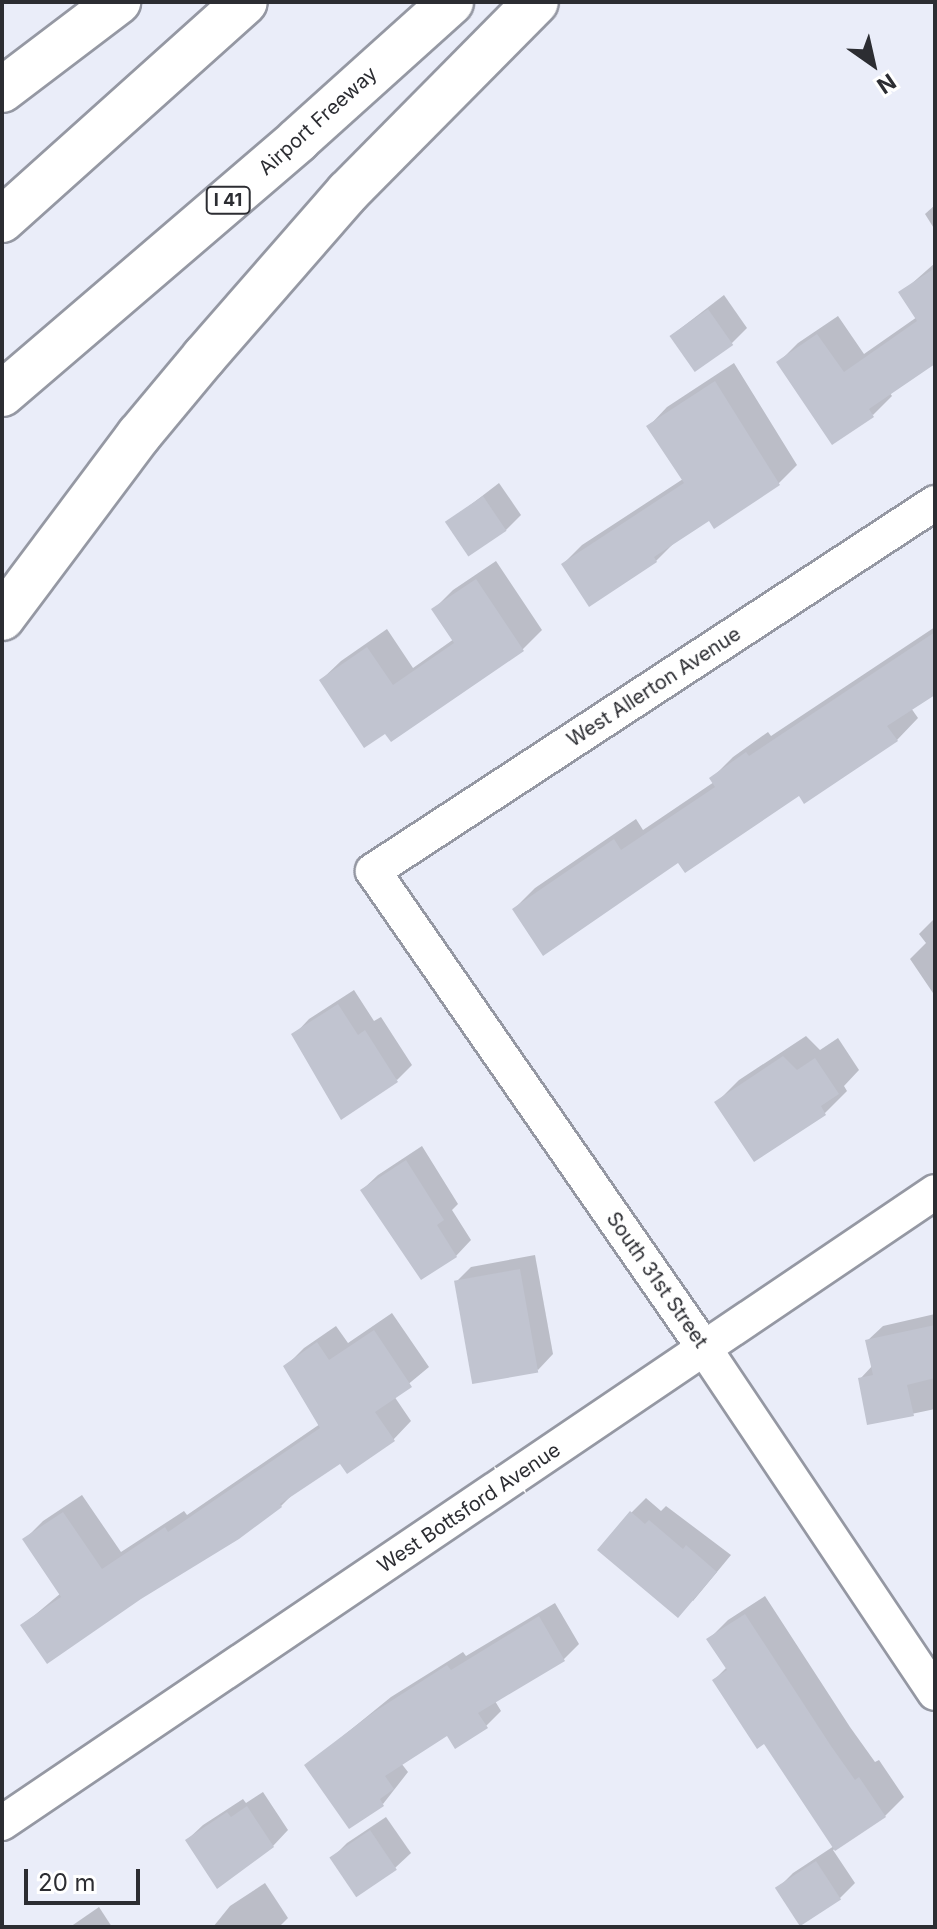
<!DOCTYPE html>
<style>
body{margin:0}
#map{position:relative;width:937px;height:1929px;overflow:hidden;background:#eaedf9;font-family:Inter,sans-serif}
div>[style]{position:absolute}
.shadow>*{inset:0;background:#0003}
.building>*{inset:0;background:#c1c4d0;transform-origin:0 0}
.roads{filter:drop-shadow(2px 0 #9598a3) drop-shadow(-2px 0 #9598a3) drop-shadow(0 2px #9598a3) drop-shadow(0 -2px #9598a3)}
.minor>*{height:34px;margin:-17px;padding:0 17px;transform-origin:17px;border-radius:17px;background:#fff}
.motorway>*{height:44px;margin:-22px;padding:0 22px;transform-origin:22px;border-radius:22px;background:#fff}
span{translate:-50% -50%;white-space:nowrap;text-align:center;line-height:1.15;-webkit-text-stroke:8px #fff;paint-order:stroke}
.shield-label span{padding:2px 6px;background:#fff;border:2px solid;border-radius:6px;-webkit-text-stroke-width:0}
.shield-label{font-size:18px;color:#2c2d32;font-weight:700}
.street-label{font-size:20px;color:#2c2d32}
.frame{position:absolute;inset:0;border:4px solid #2c2d32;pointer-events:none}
.north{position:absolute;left:833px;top:24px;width:80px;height:80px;-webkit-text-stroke:6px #fff;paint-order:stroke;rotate:146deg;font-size:22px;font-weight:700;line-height:32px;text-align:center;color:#2c2d32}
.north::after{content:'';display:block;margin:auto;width:28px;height:36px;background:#2c2d32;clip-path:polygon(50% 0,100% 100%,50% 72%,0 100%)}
.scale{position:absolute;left:24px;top:1869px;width:116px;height:36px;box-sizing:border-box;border:4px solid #2c2d32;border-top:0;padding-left:10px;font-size:24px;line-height:28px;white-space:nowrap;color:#2c2d32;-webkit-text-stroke:6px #fff;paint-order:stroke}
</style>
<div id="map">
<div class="shadow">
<i style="clip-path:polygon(935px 205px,935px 230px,925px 214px)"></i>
<i style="clip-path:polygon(935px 263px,935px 361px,890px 393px,892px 396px,873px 415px,778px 363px,798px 343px,838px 316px,864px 354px,917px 317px,901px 293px)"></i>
<i style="clip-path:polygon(724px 295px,747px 328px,732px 343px,672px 335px)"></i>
<i style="clip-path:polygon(734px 363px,797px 465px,778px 484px,710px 518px,675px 542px,656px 561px,563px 564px,582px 545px,683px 479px,649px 426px,667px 407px)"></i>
<i style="clip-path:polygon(499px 483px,521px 515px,506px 530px,447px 523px)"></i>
<i style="clip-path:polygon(496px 561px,542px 630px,523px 649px,385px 731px,321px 680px,341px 661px,387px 629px,413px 668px,454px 639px,434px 609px,453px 590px)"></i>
<i style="clip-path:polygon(935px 627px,935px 693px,911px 708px,918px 718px,897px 740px,679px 860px,514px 909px,535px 888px,636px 819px,643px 830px,714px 782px,712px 778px,733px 757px,768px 732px,771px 736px)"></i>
<i style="clip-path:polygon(935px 918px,935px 996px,910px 959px,926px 943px,919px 934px)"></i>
<i style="clip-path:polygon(354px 990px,374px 1021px,381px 1017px,412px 1065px,397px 1080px,294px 1035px,309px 1019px)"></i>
<i style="clip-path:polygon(806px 1036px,820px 1050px,838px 1038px,859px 1070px,844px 1086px,847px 1091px,825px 1113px,717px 1102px,739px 1080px)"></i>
<i style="clip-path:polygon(422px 1146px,458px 1204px,452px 1210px,471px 1240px,456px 1256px,362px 1190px,378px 1175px)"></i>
<i style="clip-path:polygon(535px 1255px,553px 1354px,538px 1370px,456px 1282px,471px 1267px)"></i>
<i style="clip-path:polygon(392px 1313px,429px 1367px,394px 1396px,411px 1421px,393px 1440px,340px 1461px,295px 1492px,281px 1506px,23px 1625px,61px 1593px,25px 1539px,43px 1521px,82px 1495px,121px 1552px,184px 1511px,187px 1515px,320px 1424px,286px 1366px,304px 1348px,336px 1326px,348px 1343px)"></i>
<i style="clip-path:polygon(935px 1314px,935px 1409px,869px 1423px,860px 1379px,873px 1365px,867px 1341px,883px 1326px)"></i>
<i style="clip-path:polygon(646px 1498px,661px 1511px,666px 1506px,731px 1555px,693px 1601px,631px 1513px)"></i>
<i style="clip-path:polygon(765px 1596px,850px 1727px,875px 1762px,879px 1760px,904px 1797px,885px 1816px,833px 1850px,855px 1883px,840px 1898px,801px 1923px,778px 1888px,793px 1873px,834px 1846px,765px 1742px,714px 1680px,727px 1667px,709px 1639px,728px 1620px)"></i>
<i style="clip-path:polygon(555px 1603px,579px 1644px,564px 1659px,495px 1701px,501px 1711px,486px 1726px,447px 1734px,401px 1763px,408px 1772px,383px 1804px,306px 1766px,391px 1697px,463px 1652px,466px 1656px)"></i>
<i style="clip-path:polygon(263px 1792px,288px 1830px,273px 1846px,187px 1840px,203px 1825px,243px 1799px,246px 1803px)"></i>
<i style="clip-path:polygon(386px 1817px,411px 1853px,395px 1868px,332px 1858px,347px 1843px)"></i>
<i style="clip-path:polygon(265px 1883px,288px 1918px,279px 1927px,213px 1927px,230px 1906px)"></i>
<i style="clip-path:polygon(99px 1907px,112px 1927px,70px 1927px)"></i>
</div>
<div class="building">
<i style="clip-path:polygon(935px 268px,935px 364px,869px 409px,874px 417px,832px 445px,776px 362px,817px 334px,844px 372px,917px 321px,898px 292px)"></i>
<i style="left:708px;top:309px;width:44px;height:47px;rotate:55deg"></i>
<i style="clip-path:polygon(715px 381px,780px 485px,714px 529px,709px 521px,654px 557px,657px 562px,589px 607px,561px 564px,684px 483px,646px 426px)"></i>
<i style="left:483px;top:496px;width:42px;height:46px;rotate:56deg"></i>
<i style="clip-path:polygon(476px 579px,524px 651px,391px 742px,385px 734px,364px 748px,319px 680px,367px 647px,393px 685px,454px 643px,431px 609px)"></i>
<i style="clip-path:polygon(935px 632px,935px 695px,887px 726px,898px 741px,804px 804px,799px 796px,685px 873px,678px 863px,543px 956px,512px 909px,614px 839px,621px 850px,715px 787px,709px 778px,746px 752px,749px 756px)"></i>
<i style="clip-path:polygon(338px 1004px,358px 1035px,365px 1030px,398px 1082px,341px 1120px,291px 1034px)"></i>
<i style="clip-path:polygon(783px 1056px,797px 1070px,815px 1058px,839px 1094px,821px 1106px,826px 1115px,754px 1162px,714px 1102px)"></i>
<i style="clip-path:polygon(406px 1160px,444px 1220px,437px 1225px,457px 1257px,421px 1280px,360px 1190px)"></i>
<i style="left:520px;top:1269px;width:105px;height:67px;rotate:80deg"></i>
<i style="clip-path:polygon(935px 1325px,935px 1378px,907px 1385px,914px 1416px,867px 1425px,858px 1378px,873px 1375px,865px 1340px)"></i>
<i style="clip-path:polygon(374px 1330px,412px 1387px,375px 1412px,395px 1441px,347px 1474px,340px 1464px,280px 1504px,282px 1507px,239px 1539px,141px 1599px,47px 1664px,20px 1625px,61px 1597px,22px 1539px,63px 1512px,102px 1569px,165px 1527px,168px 1532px,320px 1428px,283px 1366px,317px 1342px,329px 1360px)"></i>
<i style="clip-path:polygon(630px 1511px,645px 1524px,649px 1520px,683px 1549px,686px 1545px,717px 1572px,678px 1618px,597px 1550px)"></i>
<i style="clip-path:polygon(745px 1614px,831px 1746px,855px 1780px,859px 1777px,886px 1817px,835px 1851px,764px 1744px,757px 1749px,712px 1680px,727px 1670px,706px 1639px)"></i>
<i style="clip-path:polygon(539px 1616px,565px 1661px,478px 1713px,488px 1728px,455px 1749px,447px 1736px,385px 1776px,394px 1789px,380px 1799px,384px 1806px,349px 1829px,304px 1765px,374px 1712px,447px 1665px,451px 1670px)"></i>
<i style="clip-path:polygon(247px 1806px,274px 1847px,217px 1889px,185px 1840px,227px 1812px,231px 1817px)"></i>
<i style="left:370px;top:1830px;width:48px;height:49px;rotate:56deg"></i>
<i style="left:816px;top:1861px;width:46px;height:49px;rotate:57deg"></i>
</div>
<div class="roads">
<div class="minor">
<i style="left:935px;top:503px;width:672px;rotate:146.78deg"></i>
<i style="left:373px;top:871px;width:581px;rotate:55.24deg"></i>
<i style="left:704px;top:1348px;width:415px;rotate:56.2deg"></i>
<i style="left:2px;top:1823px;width:1126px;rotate:-34.07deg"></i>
</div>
<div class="motorway">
<i style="left:2px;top:90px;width:146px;rotate:-37.2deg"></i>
<i style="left:2px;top:220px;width:326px;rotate:-41.9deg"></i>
<i style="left:2px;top:394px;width:390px;rotate:-40.6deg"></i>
<i style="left:298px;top:140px;width:206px;rotate:-42deg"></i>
<i style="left:2px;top:618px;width:229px;rotate:-53.2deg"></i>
<i style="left:139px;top:435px;width:102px;rotate:-50.2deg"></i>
<i style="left:204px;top:357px;width:219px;rotate:-48.9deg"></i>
<i style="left:348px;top:192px;width:267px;rotate:-45.3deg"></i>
</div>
</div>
<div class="shield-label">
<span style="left:228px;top:200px">I 41</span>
</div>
<div class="street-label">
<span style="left:318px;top:121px;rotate:-42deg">Airport Freeway</span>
<span style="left:654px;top:687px;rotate:-33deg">West Allerton Avenue</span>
<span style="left:657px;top:1280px;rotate:55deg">South 31st Street</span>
<span style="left:469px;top:1508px;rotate:-34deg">West Bottsford Avenue</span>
</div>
<div class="frame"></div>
<div class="north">N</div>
<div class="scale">20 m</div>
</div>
